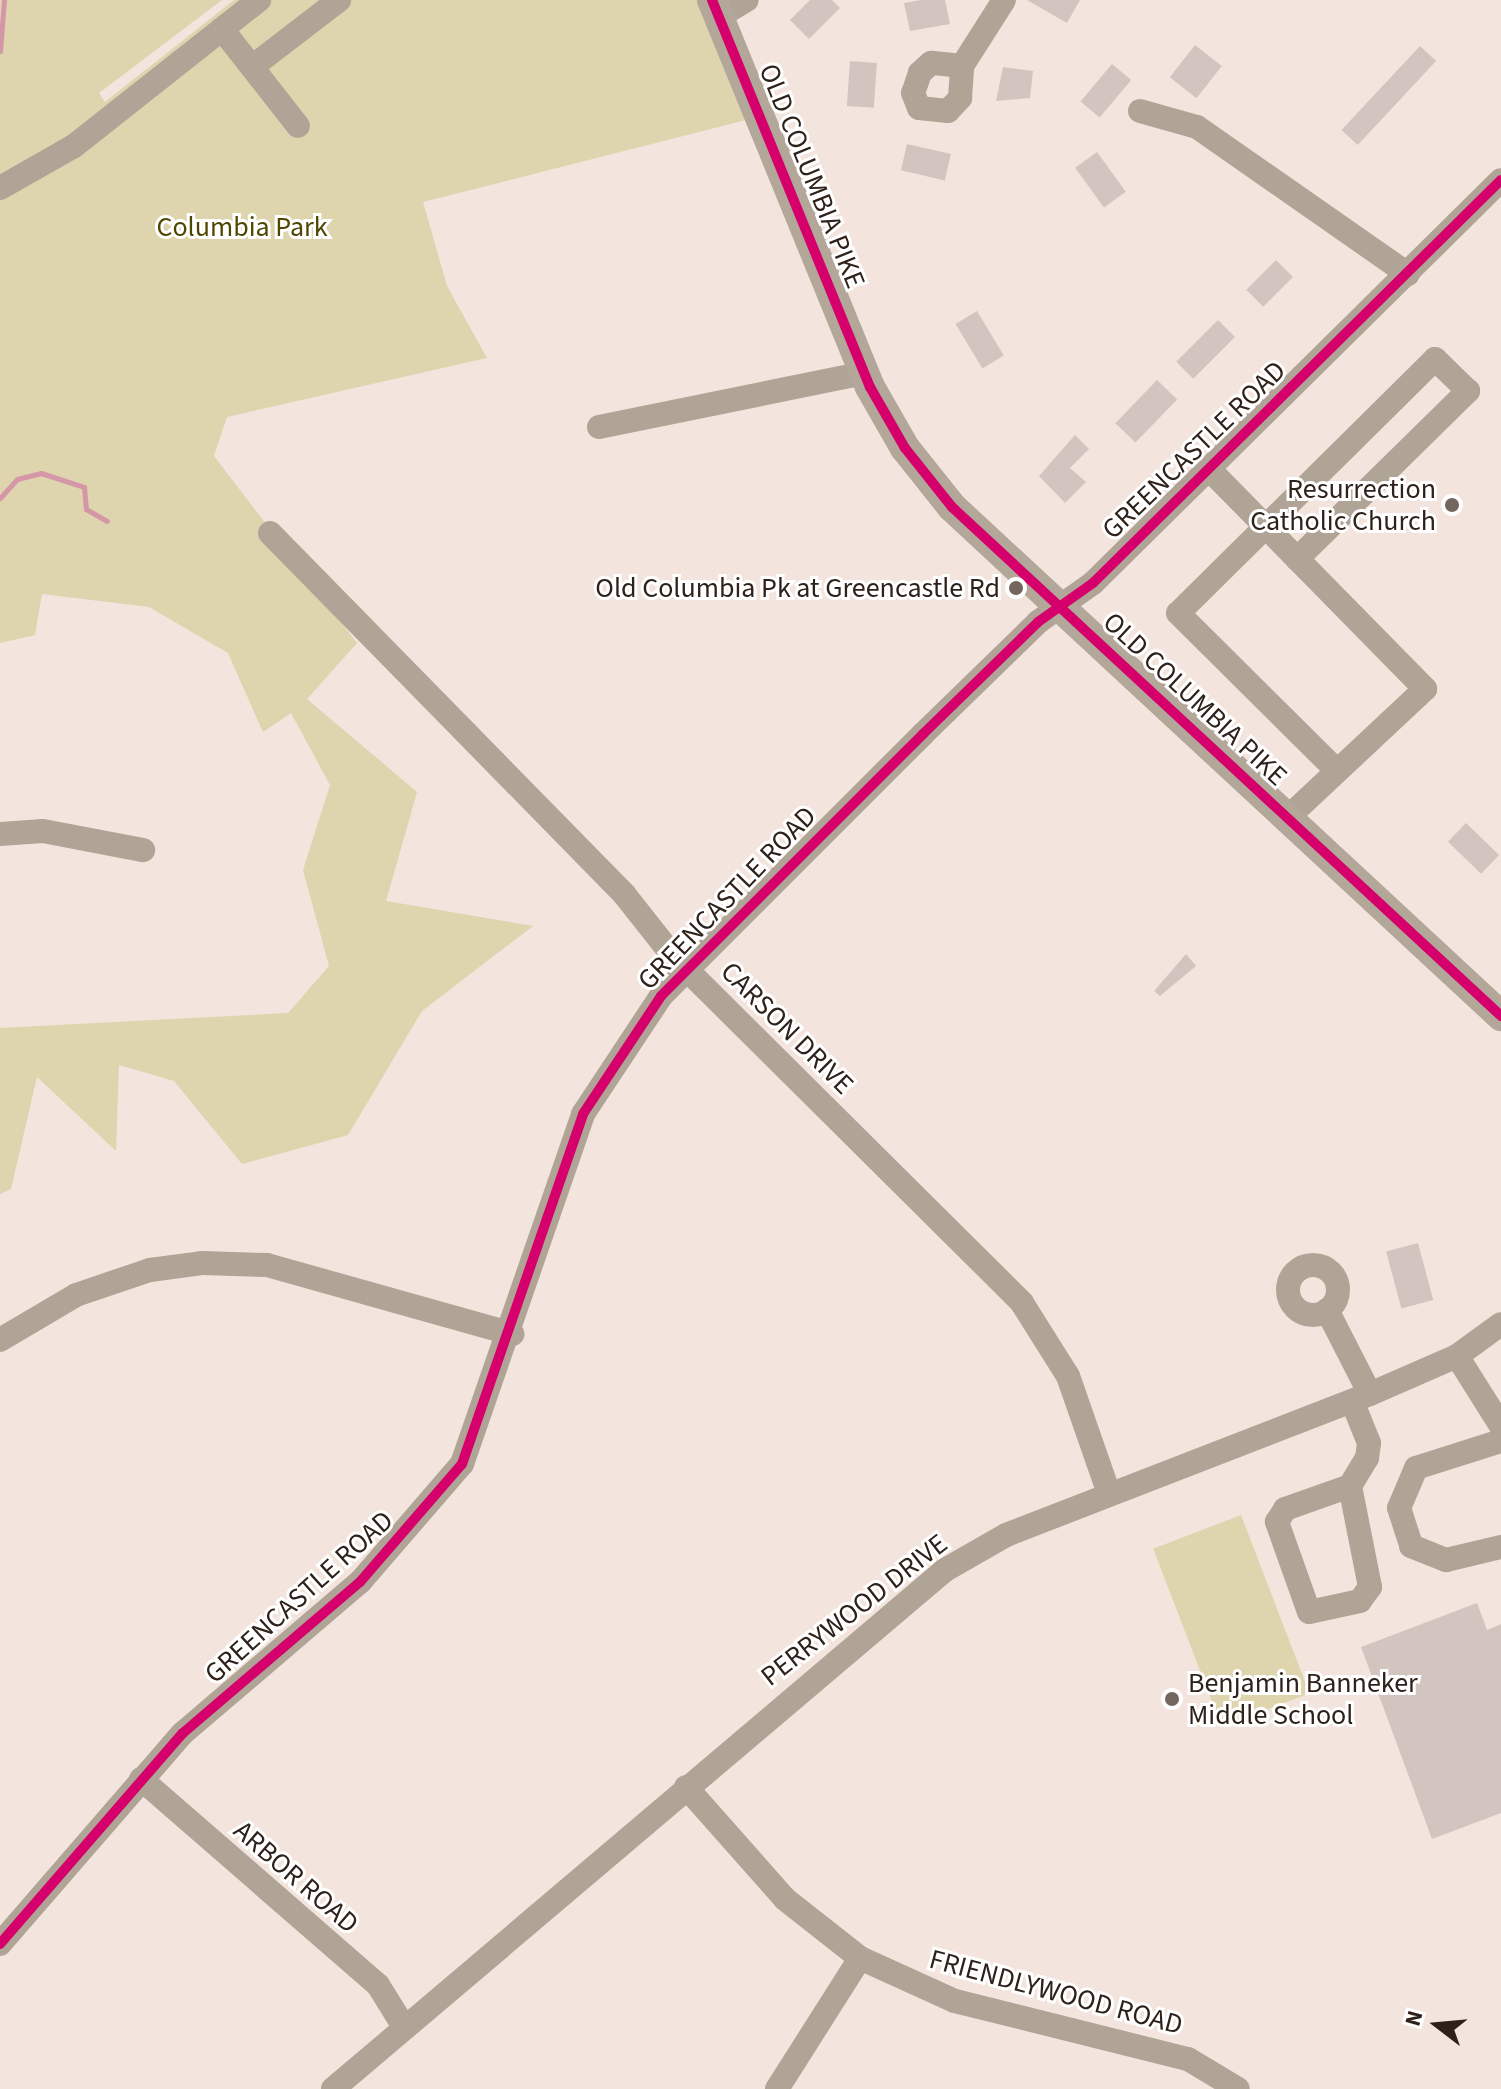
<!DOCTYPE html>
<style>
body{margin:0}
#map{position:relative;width:1501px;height:2089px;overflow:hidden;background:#f3e5dd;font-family:"Source Sans 3",sans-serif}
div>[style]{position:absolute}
.green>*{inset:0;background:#ded4ad;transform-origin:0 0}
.stream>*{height:5px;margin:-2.5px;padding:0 2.5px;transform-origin:2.5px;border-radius:2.5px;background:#d597a8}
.building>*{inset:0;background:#d2c5c0;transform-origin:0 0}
.minor>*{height:24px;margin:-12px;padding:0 12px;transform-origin:12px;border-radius:12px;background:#b0a496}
.minor>.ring{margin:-12px;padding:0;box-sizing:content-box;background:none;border:24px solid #b0a496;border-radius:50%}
.major>*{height:30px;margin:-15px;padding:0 15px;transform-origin:15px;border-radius:15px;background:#b3a799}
.cycleway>*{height:10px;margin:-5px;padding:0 5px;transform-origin:5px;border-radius:5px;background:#d6006c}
.dots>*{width:22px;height:22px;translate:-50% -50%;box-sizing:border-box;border:4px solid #fff;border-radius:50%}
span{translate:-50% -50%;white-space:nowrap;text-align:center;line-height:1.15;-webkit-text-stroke:6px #fff;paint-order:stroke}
.street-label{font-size:28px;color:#2e211a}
.park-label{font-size:28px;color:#4f4701}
.poi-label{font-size:28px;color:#2e211a}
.right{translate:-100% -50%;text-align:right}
.left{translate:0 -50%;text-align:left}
.north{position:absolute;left:1397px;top:1985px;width:80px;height:80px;-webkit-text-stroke:6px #fff;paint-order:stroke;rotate:286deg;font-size:22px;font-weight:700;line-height:32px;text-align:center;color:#2e211a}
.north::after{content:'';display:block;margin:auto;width:28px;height:36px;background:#2e211a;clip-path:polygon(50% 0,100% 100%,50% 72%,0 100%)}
</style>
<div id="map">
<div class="green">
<i style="clip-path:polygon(0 0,222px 0,99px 93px,105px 102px,234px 0,697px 0,750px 119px,423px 202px,447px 286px,487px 358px,227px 417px,214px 456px,357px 643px,307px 699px,417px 792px,386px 901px,533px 926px,422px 1011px,348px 1135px,242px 1164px,174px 1081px,119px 1065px,116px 1151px,37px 1077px,11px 1189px,0 1194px,0 1028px,288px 1013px,329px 966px,303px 870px,330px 785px,291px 713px,263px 732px,228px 653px,149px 607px,42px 594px,35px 635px,0 643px)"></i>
<i style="left:1241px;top:1515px;width:191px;height:94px;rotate:69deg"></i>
</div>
<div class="stream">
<i style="left:0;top:51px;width:51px;rotate:-85.5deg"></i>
<i style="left:0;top:498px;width:25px;rotate:-48deg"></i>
<i style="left:17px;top:479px;width:25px;rotate:-14deg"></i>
<i style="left:41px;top:473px;width:45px;rotate:18deg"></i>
<i style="left:84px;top:487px;width:22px;rotate:85deg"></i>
<i style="left:86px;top:509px;width:24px;rotate:30deg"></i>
</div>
<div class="building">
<i style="clip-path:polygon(810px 0,832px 0,840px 8px,809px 39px,790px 20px)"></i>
<i style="clip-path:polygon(921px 0,945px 0,950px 24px,910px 31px,904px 3px)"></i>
<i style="clip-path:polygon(1027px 0,1080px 0,1067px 23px)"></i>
<i style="left:1195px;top:45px;width:34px;height:41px;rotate:38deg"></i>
<i style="left:1420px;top:46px;width:22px;height:115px;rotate:43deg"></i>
<i style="left:850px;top:61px;width:27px;height:45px;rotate:4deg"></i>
<i style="left:1112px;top:64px;width:25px;height:49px;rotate:40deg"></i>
<i style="clip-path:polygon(1003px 67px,1033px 71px,1030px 98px,996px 101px)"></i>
<i style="left:907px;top:144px;width:45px;height:27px;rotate:13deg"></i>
<i style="left:1097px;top:152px;width:49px;height:27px;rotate:54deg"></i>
<i style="left:1276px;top:260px;width:24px;height:42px;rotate:45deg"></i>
<i style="left:977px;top:311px;width:52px;height:25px;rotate:59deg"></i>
<i style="left:1218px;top:320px;width:24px;height:59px;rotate:45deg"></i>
<i style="left:1157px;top:380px;width:28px;height:60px;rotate:44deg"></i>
<i style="clip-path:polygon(1075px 435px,1089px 449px,1070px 468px,1086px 482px,1065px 503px,1039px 476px)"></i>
<i style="left:1466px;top:823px;width:46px;height:26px;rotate:44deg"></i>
<i style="clip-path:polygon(1186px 954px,1196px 966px,1160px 996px,1154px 991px)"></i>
<i style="left:1418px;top:1243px;width:59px;height:33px;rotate:75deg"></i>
<i style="clip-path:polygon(1477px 1603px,1487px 1630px,1501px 1624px,1501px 1813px,1432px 1839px,1361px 1647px)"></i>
</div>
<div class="minor">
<i style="left:720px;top:16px;width:31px;rotate:-31deg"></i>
<i style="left:222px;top:29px;width:123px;rotate:51.9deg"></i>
<i style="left:962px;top:66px;width:31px;rotate:-174deg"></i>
<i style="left:931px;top:63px;width:15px;rotate:138deg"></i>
<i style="left:920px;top:73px;width:21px;rotate:109deg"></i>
<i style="left:913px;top:93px;width:16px;rotate:68deg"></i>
<i style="left:919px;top:108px;width:29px;rotate:6deg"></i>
<i style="left:948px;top:111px;width:18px;rotate:-47deg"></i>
<i style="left:960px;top:98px;width:32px;rotate:-86deg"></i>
<i style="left:962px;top:66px;width:78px;rotate:-57.5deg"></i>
<i style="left:252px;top:67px;width:110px;rotate:-37.6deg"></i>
<i style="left:1140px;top:111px;width:59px;rotate:15.7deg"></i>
<i style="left:1197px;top:127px;width:257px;rotate:34.9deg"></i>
<i style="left:0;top:188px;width:85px;rotate:-29.6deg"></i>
<i style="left:74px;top:146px;width:236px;rotate:-38.3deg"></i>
<i style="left:599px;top:427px;width:271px;rotate:-11.5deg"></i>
<i style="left:1210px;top:470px;width:307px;rotate:45.5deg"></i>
<i style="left:1425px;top:689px;width:189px;rotate:136.9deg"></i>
<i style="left:270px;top:533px;width:506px;rotate:45.56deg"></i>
<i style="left:624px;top:894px;width:79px;rotate:51.7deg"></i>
<i style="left:673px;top:956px;width:492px;rotate:44.8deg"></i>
<i style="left:1022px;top:1303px;width:86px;rotate:57.8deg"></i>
<i style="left:1068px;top:1376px;width:125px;rotate:70.8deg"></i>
<i style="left:1297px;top:559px;width:240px;rotate:-44.5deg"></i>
<i style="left:1468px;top:391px;width:46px;rotate:-135.9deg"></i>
<i style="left:1435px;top:359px;width:361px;rotate:135.3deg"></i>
<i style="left:1178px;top:613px;width:224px;rotate:44.8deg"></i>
<i style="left:0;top:834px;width:43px;rotate:-4deg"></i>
<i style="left:43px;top:831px;width:102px;rotate:10.8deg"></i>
<i class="ring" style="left:1288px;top:1265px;width:26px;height:26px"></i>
<i style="left:1327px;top:1310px;width:94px;rotate:62.9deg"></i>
<i style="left:0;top:1340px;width:88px;rotate:-30.6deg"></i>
<i style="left:76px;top:1295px;width:78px;rotate:-18.7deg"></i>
<i style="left:150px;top:1270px;width:52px;rotate:-7.7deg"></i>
<i style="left:202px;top:1263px;width:65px;rotate:1.8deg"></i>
<i style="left:267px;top:1265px;width:255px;rotate:15.7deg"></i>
<i style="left:1457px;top:1356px;width:83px;rotate:57.8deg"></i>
<i style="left:1501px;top:1441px;width:89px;rotate:162.4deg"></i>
<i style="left:1416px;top:1468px;width:43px;rotate:113deg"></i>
<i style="left:1399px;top:1508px;width:40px;rotate:72deg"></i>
<i style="left:1411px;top:1546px;width:38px;rotate:22deg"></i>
<i style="left:1446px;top:1560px;width:57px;rotate:-13.3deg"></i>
<i style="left:1350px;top:1486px;width:103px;rotate:78.8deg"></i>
<i style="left:1370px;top:1587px;width:17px;rotate:126deg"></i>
<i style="left:1360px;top:1601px;width:52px;rotate:167.8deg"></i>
<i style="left:1309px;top:1612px;width:96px;rotate:-109.6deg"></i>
<i style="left:1277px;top:1522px;width:15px;rotate:-58deg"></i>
<i style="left:1285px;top:1509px;width:69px;rotate:-19.5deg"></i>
<i style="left:1350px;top:1486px;width:33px;rotate:-59deg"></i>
<i style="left:1367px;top:1458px;width:15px;rotate:-82deg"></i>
<i style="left:1369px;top:1443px;width:45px;rotate:-112deg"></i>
<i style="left:141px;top:1779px;width:314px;rotate:41deg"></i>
<i style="left:378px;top:1985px;width:49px;rotate:58.2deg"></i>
<i style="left:686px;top:1787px;width:149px;rotate:48.5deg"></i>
<i style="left:785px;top:1899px;width:95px;rotate:38.2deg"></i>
<i style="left:860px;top:1958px;width:104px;rotate:24.4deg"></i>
<i style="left:955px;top:2001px;width:240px;rotate:14deg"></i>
<i style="left:1188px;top:2059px;width:58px;rotate:31deg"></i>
<i style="left:0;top:1944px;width:279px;rotate:-49.1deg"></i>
<i style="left:183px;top:1733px;width:233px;rotate:-40.5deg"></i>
<i style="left:360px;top:1582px;width:156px;rotate:-49.2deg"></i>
<i style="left:462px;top:1464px;width:370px;rotate:-70.9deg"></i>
<i style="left:583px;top:1114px;width:141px;rotate:-56.5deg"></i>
<i style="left:661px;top:996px;width:371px;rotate:-45deg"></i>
<i style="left:923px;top:734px;width:161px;rotate:-44.2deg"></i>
<i style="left:1038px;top:622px;width:67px;rotate:-35.3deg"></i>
<i style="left:1093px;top:583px;width:573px;rotate:-44.65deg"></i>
<i style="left:333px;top:2089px;width:802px;rotate:-40.3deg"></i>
<i style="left:945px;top:1570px;width:70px;rotate:-29.8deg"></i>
<i style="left:1006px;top:1535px;width:390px;rotate:-21.2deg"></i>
<i style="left:1370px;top:1394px;width:95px;rotate:-23.6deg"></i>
<i style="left:1457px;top:1356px;width:54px;rotate:-36deg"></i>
<i style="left:777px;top:2089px;width:155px;rotate:-57.6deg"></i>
</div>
<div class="major">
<i style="left:712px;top:0;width:418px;rotate:67.8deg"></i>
<i style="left:870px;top:387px;width:70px;rotate:60.2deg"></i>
<i style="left:905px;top:448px;width:75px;rotate:51.5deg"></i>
<i style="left:952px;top:507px;width:749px;rotate:42.83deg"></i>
</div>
<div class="cycleway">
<i style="left:712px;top:0;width:418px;rotate:67.8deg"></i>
<i style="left:870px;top:387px;width:70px;rotate:60.2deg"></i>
<i style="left:905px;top:448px;width:75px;rotate:51.5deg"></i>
<i style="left:952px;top:507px;width:749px;rotate:42.83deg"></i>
<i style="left:0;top:1944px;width:279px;rotate:-49.1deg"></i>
<i style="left:183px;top:1733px;width:233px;rotate:-40.5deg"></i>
<i style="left:360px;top:1582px;width:156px;rotate:-49.2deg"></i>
<i style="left:462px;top:1464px;width:370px;rotate:-70.9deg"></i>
<i style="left:583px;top:1114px;width:141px;rotate:-56.5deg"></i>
<i style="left:661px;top:996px;width:371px;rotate:-45deg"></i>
<i style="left:923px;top:734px;width:161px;rotate:-44.2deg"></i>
<i style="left:1038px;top:622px;width:67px;rotate:-35.3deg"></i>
<i style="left:1093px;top:583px;width:573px;rotate:-44.65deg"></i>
</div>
<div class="dots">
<i style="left:1452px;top:505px;background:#73665e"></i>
<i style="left:1016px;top:588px;background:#73665e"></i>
<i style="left:1172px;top:1699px;background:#73665e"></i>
</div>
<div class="street-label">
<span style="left:812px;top:176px;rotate:68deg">OLD COLUMBIA PIKE</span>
<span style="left:1194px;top:450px;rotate:-44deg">GREENCASTLE ROAD</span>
<span style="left:1195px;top:699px;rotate:43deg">OLD COLUMBIA PIKE</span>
<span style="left:727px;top:898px;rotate:-46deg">GREENCASTLE ROAD</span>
<span style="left:787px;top:1028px;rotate:45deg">CARSON DRIVE</span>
<span style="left:299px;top:1597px;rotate:-42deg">GREENCASTLE ROAD</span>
<span style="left:854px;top:1610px;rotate:-38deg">PERRYWOOD DRIVE</span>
<span style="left:296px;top:1877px;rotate:41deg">ARBOR ROAD</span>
<span style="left:1056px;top:1992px;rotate:15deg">FRIENDLYWOOD ROAD</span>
</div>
<div class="park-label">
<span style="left:242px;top:227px">Columbia Park</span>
</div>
<div class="poi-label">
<span class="right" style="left:1436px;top:505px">Resurrection<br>Catholic Church</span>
<span class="right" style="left:1000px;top:588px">Old Columbia Pk at Greencastle Rd</span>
<span class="left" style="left:1188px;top:1699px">Benjamin Banneker<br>Middle School</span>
</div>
<div class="north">N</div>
</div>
